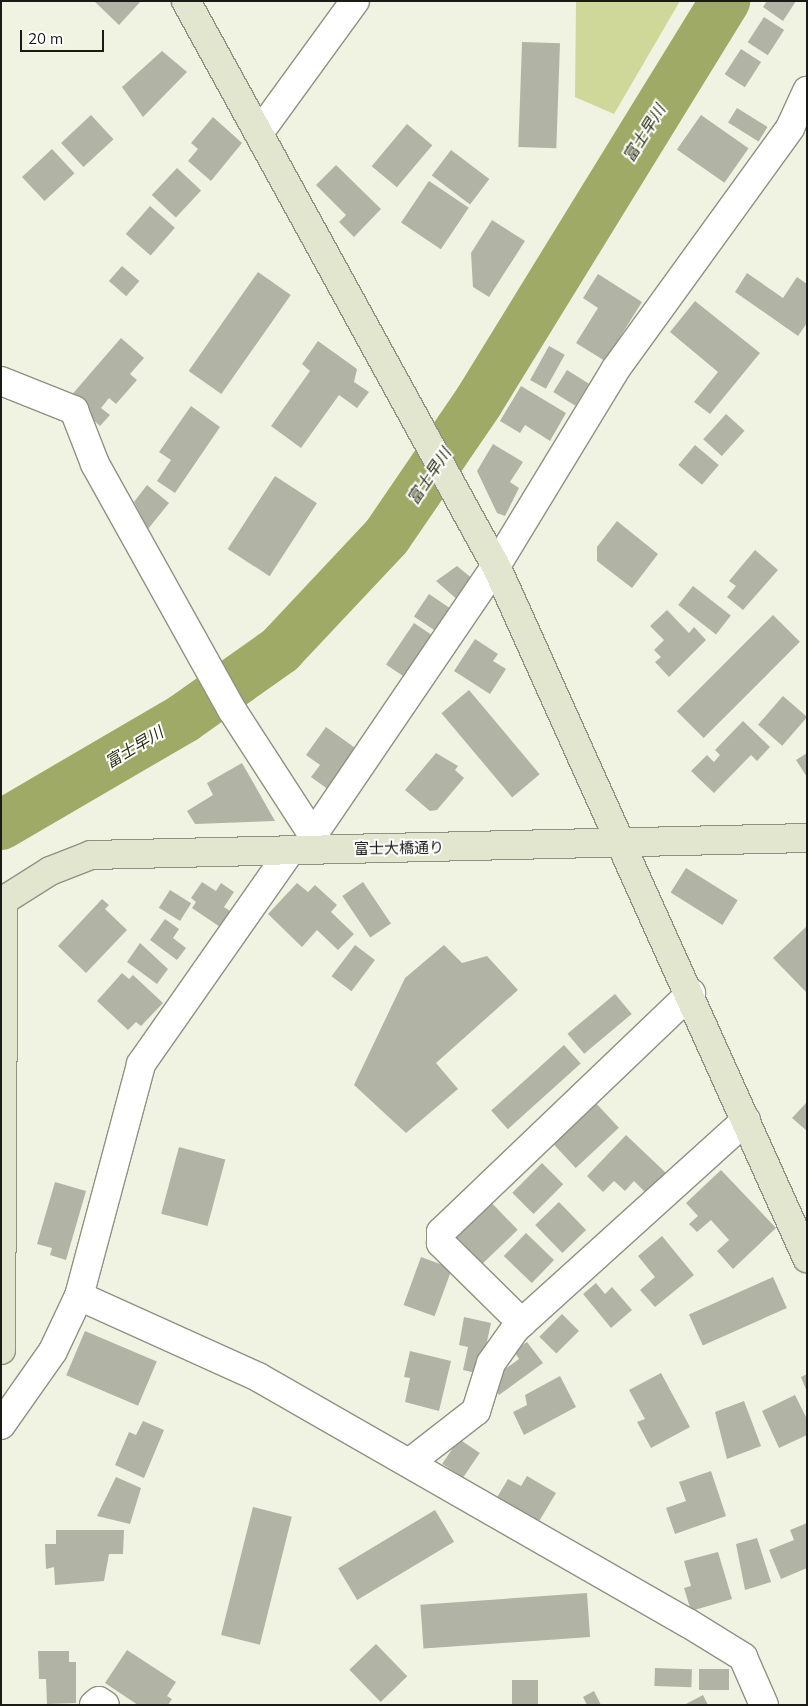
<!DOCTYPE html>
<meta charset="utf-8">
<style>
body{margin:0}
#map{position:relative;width:808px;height:1706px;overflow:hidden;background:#f0f3e2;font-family:Mulish,"Noto Sans JP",sans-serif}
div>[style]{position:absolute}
.green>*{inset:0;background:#cfd898}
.river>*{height:50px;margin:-25px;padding:0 25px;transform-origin:25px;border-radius:25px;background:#a0aa67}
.building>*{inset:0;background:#b1b4a4;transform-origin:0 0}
.roads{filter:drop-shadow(1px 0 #8f9282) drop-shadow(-1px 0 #8f9282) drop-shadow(0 1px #8f9282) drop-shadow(0 -1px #8f9282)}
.street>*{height:28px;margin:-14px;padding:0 14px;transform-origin:14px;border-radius:14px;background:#fff}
.secondary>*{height:28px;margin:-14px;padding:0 14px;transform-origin:14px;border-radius:14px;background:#e2e6cf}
span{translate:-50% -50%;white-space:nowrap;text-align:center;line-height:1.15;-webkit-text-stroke:4px #fff;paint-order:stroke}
.street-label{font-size:15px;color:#1a1b15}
.water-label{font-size:16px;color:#2a2e10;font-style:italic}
.frame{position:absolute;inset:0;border:2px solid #1a1b15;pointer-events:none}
.scale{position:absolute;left:20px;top:30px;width:84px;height:22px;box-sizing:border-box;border:2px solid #1a1b15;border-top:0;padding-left:6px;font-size:15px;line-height:18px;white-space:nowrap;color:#1a1b15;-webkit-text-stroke:4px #fff;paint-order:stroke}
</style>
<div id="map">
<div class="green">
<i style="clip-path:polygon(576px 1px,680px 1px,614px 114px,575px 97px)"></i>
</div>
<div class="river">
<i style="left:1px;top:825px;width:212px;rotate:-30.3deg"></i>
<i style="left:184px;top:718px;width:118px;rotate:-35.3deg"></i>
<i style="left:280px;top:650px;width:156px;rotate:-46.8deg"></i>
<i style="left:387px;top:536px;width:163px;rotate:-55.7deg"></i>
<i style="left:479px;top:401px;width:470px;rotate:-58.4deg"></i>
</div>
<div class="building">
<i style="clip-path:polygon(94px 1px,141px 1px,119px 25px)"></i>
<i style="clip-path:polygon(767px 1px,796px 1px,783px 21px,763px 7px)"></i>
<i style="left:764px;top:17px;width:24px;height:30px;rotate:33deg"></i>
<i style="left:522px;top:42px;width:38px;height:105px;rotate:2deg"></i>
<i style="left:741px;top:49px;width:24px;height:30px;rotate:33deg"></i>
<i style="clip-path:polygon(162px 51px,187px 72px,143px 117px,122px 87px)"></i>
<i style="left:737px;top:108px;width:36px;height:17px;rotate:32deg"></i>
<i style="left:91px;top:115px;width:33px;height:41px;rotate:47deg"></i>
<i style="left:701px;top:115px;width:58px;height:42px;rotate:35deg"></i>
<i style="clip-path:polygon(213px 117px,242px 143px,211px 181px,188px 161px,198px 149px,191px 143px)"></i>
<i style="left:407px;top:124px;width:33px;height:55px;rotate:40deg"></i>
<i style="left:52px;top:149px;width:33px;height:41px;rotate:47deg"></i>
<i style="left:451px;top:150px;width:48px;height:32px;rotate:37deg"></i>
<i style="clip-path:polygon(336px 165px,381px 209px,354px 237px,339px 222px,346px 215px,316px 185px)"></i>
<i style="left:177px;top:168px;width:33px;height:37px;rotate:43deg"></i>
<i style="left:429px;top:181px;width:48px;height:50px;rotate:34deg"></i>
<i style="left:150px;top:206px;width:33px;height:37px;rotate:41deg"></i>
<i style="clip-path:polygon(492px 220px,525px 241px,489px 297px,473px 287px,471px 253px)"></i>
<i style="left:122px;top:266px;width:23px;height:20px;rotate:41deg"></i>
<i style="left:258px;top:272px;width:40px;height:121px;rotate:35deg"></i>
<i style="clip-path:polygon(747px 273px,783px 298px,797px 277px,807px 284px,807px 323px,798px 336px,735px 292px)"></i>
<i style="clip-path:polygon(598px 274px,642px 302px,605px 361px,576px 343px,598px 308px,583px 298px)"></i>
<i style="clip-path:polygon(695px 301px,760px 353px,710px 414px,694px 402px,718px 372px,670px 332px)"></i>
<i style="clip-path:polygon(121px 338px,144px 358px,130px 374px,137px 380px,116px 404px,109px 398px,101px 408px,110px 415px,100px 426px,69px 398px)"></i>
<i style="clip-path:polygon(318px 341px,357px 369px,354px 382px,369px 392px,357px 408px,339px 395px,301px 448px,271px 426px,310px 371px,302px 364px)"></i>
<i style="left:549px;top:346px;width:18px;height:39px;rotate:29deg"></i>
<i style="left:567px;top:370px;width:26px;height:26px;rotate:32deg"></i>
<i style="clip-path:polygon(521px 386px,566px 413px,550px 441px,525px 425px,520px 433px,500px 421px)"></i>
<i style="clip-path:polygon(191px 406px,220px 427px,175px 493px,157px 481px,171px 460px,159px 452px)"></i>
<i style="left:726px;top:414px;width:25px;height:34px;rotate:42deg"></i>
<i style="clip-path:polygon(493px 444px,523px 462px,510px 482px,519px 488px,505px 516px,497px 513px,477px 471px)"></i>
<i style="left:695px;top:445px;width:31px;height:26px;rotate:40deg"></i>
<i style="left:275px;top:476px;width:50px;height:87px;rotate:33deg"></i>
<i style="clip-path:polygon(147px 485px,169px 503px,148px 529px,134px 502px)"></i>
<i style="clip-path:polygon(617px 521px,658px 554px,632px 588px,597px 561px,597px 547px)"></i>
<i style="clip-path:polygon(755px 550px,778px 570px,743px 610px,727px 597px,736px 586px,729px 581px)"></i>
<i style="clip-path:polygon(457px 566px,474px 580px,460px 602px,436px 581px)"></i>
<i style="left:693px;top:586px;width:48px;height:24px;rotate:38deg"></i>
<i style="left:429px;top:594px;width:29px;height:27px;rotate:34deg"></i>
<i style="clip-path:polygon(667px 610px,689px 633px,694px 627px,706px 640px,669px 677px,655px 662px,661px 657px,654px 650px,664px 640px,650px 626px)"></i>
<i style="left:773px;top:615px;width:38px;height:136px;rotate:45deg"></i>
<i style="left:414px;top:623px;width:25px;height:50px;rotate:34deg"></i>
<i style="clip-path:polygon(475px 639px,498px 654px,493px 661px,506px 669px,490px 694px,454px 671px)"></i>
<i style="left:469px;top:690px;width:110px;height:36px;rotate:50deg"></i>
<i style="left:783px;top:696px;width:32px;height:38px;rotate:41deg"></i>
<i style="clip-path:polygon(743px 721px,770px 747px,757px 761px,751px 755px,714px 793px,691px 771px,707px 755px,714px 762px,720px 755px,715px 750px)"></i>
<i style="clip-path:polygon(326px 727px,358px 750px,329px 790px,311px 777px,320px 765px,306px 755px)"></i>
<i style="clip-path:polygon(436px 753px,458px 766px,455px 770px,464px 778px,437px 810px,430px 811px,405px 790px)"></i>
<i style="clip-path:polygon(807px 753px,807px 777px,796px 760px)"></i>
<i style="clip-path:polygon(242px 763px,275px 821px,195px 824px,187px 811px,213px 795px,207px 783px)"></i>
<i style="left:686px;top:868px;width:61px;height:29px;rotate:32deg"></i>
<i style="clip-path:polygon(202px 882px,216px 891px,221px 883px,234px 892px,224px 907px,230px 911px,220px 927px,192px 908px,196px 902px,191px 898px)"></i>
<i style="left:363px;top:882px;width:50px;height:25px;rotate:56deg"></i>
<i style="clip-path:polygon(297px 883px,308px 892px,315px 885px,337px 905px,331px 912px,354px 934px,338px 950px,317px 930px,302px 947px,268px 914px)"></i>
<i style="left:170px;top:890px;width:25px;height:21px;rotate:32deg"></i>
<i style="clip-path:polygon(102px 899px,109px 905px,105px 909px,127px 930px,86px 973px,58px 946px)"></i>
<i style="clip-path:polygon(165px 919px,179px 929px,173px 938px,186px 948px,177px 960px,150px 940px)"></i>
<i style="clip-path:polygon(807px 926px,807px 993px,773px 958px)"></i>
<i style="clip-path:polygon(140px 943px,168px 969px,157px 984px,127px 962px)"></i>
<i style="left:355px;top:945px;width:25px;height:39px;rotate:37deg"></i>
<i style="clip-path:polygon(444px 945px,462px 963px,487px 956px,518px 990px,436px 1063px,458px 1089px,406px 1133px,354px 1085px,405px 978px)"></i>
<i style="clip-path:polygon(122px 973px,129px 979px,133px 975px,163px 1003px,141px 1026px,136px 1022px,128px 1030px,97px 1001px)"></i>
<i style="left:615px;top:994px;width:26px;height:62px;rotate:50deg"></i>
<i style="left:564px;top:1045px;width:25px;height:98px;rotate:48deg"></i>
<i style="left:593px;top:1100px;width:38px;height:59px;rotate:47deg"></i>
<i style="clip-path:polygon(807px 1102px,807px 1131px,792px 1118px)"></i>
<i style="clip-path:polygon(626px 1135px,666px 1173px,646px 1193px,634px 1181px,625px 1191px,614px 1181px,603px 1192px,587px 1176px)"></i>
<i style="left:179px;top:1147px;width:48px;height:69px;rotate:15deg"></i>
<i style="left:542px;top:1163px;width:30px;height:42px;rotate:45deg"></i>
<i style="clip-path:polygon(721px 1170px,776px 1228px,733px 1269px,717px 1251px,729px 1240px,711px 1220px,697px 1232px,689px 1224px,698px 1216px,686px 1203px)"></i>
<i style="clip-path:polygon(55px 1182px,86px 1191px,66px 1260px,50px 1255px,52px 1248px,37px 1244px)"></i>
<i style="left:485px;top:1196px;width:47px;height:49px;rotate:46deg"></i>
<i style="left:559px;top:1202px;width:39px;height:33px;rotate:46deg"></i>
<i style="left:526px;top:1233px;width:39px;height:32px;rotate:44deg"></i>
<i style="clip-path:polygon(662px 1236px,694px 1275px,655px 1307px,640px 1290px,655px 1277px,638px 1256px)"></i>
<i style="left:421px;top:1257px;width:33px;height:51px;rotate:20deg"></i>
<i style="left:773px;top:1277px;width:34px;height:92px;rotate:66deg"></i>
<i style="clip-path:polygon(596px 1283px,605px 1294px,612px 1287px,632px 1310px,611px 1328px,583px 1294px)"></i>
<i style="left:562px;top:1314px;width:24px;height:32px;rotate:45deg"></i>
<i style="clip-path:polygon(464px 1317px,491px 1323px,480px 1374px,463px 1370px,468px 1347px,459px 1345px)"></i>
<i style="left:85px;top:1331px;width:78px;height:48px;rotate:23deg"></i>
<i style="clip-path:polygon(527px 1342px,543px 1363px,499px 1395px,495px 1388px,497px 1375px,519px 1359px,514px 1351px)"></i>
<i style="clip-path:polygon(410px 1351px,451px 1361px,439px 1411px,405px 1402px,410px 1378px,404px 1377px)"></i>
<i style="clip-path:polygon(661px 1373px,690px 1427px,651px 1448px,637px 1422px,645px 1419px,629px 1390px)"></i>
<i style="clip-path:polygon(807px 1374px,807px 1392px,801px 1377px)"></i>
<i style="clip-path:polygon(560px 1376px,576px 1407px,524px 1435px,513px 1412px,527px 1405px,525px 1395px)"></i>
<i style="clip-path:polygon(795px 1395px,807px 1419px,807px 1435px,779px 1448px,762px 1411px)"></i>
<i style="clip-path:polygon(744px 1401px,761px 1446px,727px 1459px,715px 1412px)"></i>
<i style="clip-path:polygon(143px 1421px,164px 1430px,144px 1478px,115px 1465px,129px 1432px,136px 1435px)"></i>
<i style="left:459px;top:1439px;width:25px;height:30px;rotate:34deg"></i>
<i style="clip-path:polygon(711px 1471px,726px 1516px,675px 1534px,666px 1508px,686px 1501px,679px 1482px)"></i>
<i style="clip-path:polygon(527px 1476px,556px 1493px,538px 1523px,496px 1499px,508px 1479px,521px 1486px)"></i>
<i style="clip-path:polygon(116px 1477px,141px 1488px,130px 1524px,97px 1516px)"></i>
<i style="left:253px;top:1507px;width:40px;height:132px;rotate:14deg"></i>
<i style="left:435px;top:1510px;width:37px;height:113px;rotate:59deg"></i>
<i style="clip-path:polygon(807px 1523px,807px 1568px,781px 1579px,769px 1550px,794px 1540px,790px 1530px)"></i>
<i style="clip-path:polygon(56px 1530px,124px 1530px,123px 1554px,109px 1554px,104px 1581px,55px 1585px,54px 1567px,46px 1569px,45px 1544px,56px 1544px)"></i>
<i style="clip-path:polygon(757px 1538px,771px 1582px,745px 1590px,736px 1544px)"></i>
<i style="clip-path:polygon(718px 1552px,732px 1599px,691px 1611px,684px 1588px,691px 1586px,684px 1561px)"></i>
<i style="left:587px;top:1593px;width:44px;height:167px;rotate:86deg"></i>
<i style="left:376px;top:1644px;width:45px;height:37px;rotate:46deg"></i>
<i style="clip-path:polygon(127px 1650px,176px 1682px,167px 1696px,172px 1699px,168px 1705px,138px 1705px,105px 1683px)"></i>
<i style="clip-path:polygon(38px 1651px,69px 1651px,69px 1662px,76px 1662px,76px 1703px,47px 1704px,46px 1679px,39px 1679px)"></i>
<i style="left:655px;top:1668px;width:37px;height:18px;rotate:2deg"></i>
<i style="left:729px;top:1669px;width:21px;height:30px;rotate:90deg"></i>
<i style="left:512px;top:1680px;width:26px;height:24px"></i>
<i style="clip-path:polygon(594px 1691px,601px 1705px,587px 1705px,583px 1697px)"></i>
<i style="clip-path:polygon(703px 1695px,708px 1705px,684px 1705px)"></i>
</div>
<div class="roads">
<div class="street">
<i style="left:259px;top:133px;width:163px;rotate:-54deg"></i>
<i style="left:1px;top:381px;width:79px;rotate:21.7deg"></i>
<i style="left:74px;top:410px;width:58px;rotate:68.7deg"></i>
<i style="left:95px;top:464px;width:282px;rotate:60.9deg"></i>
<i style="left:232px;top:710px;width:149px;rotate:57.1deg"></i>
<i style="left:313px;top:835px;width:15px;rotate:86deg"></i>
<i style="left:313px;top:835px;width:325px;rotate:-55.8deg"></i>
<i style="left:496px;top:566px;width:229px;rotate:-58.7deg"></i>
<i style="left:615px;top:370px;width:299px;rotate:-54.1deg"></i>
<i style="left:790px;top:128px;width:41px;rotate:-65.3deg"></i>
<i style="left:79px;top:1296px;width:196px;rotate:24.3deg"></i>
<i style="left:258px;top:1377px;width:495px;rotate:29.8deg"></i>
<i style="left:688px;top:1623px;width:65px;rotate:31.7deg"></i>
<i style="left:743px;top:1657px;width:52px;rotate:66.4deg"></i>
<i style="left:522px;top:1323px;width:114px;rotate:-135.4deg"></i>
<i style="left:441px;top:1243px;width:11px;rotate:-90deg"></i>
<i style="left:441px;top:1232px;width:346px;rotate:-43.7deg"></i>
<i style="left:1px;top:1425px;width:90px;rotate:-54.9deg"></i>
<i style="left:53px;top:1351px;width:61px;rotate:-64.7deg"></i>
<i style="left:79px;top:1296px;width:240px;rotate:-75deg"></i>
<i style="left:141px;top:1064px;width:260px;rotate:-55deg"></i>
<i style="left:409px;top:1463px;width:85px;rotate:-37.8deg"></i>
<i style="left:476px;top:1411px;width:50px;rotate:-72.6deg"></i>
<i style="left:491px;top:1363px;width:43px;rotate:-54.5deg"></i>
<i style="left:516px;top:1328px;width:310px;rotate:-42.1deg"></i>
<i style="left:94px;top:1705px;width:6px;rotate:-39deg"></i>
<i style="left:99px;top:1701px;width:7px;rotate:34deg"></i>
</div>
<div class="secondary">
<i style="left:186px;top:1px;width:644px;rotate:61.25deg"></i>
<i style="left:496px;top:566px;width:759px;rotate:65.8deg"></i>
<i style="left:1px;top:902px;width:58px;rotate:-32.3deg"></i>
<i style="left:50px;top:871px;width:44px;rotate:-21.3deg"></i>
<i style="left:91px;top:855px;width:716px;rotate:-1.36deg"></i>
<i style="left:1px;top:1350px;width:449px;rotate:-89.7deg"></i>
</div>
</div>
<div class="street-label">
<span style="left:399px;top:848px;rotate:-1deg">富士大橋通り</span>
</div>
<div class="water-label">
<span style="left:644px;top:133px;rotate:-58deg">富士早川</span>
<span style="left:429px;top:476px;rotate:-56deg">富士早川</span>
<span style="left:134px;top:747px;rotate:-31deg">富士早川</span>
</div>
<div class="frame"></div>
<div class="scale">20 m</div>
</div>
